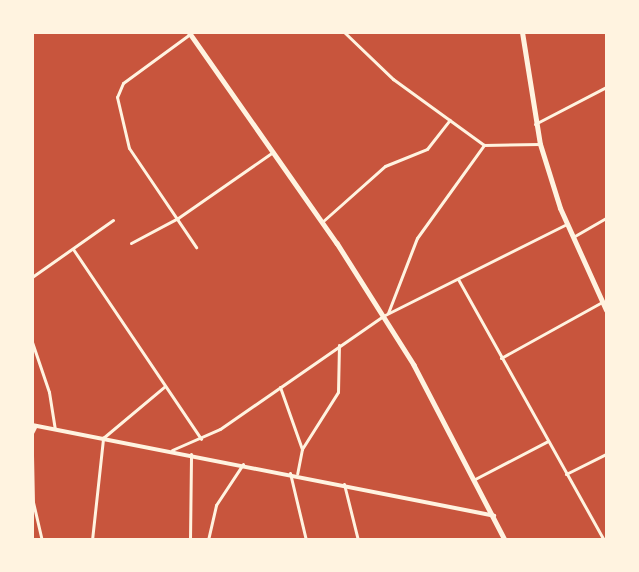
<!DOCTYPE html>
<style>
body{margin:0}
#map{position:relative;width:639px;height:572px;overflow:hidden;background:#c8553d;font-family:Overpass,sans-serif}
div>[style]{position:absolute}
.minor>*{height:3px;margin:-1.5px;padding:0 1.5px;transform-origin:1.5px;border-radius:1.5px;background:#fff3e0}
.tertiary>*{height:4px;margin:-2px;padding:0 2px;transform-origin:2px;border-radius:2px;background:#fff3e0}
.secondary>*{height:4.5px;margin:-2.25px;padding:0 2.25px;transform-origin:2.25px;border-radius:2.25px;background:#fff3e0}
.trunk>*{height:5px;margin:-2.5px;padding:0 2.5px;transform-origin:2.5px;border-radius:2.5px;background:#fff3e0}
span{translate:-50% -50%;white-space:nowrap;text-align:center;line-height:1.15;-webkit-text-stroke:5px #fff3e0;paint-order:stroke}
.frame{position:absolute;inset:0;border:34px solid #fff3e0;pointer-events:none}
</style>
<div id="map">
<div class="minor">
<i style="left:344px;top:32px;width:68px;rotate:43.8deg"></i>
<i style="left:393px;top:79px;width:112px;rotate:36deg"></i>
<i style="left:190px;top:34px;width:83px;rotate:143.8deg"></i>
<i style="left:123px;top:83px;width:15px;rotate:113deg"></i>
<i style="left:117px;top:97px;width:52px;rotate:76.8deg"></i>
<i style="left:129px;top:148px;width:120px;rotate:55.9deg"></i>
<i style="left:535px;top:124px;width:80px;rotate:-27.5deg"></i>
<i style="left:322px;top:222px;width:84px;rotate:-41.6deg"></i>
<i style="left:385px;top:166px;width:45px;rotate:-22deg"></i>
<i style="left:427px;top:149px;width:37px;rotate:-52deg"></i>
<i style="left:573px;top:237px;width:38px;rotate:-30deg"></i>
<i style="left:131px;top:243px;width:53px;rotate:-28deg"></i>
<i style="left:178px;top:218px;width:116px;rotate:-34.8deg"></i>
<i style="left:73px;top:249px;width:229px;rotate:56deg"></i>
<i style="left:32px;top:277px;width:99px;rotate:-35.1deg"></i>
<i style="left:458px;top:279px;width:299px;rotate:60.8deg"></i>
<i style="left:388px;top:313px;width:80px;rotate:-68.9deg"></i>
<i style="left:417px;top:238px;width:115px;rotate:-54.2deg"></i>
<i style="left:484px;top:145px;width:56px;rotate:-1deg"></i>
<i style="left:32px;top:342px;width:53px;rotate:71.2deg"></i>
<i style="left:49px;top:392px;width:37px;rotate:81deg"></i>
<i style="left:501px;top:358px;width:115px;rotate:-29deg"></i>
<i style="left:280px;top:387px;width:66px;rotate:70.5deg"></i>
<i style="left:302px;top:449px;width:25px;rotate:101deg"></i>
<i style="left:32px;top:433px;width:9px;rotate:-63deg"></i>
<i style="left:302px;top:449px;width:67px;rotate:-57.7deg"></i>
<i style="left:338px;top:392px;width:47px;rotate:-88.8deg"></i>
<i style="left:172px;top:450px;width:52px;rotate:-23.6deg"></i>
<i style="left:220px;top:429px;width:198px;rotate:-34.7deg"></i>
<i style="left:383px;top:316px;width:206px;rotate:-26.6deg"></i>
<i style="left:32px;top:455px;width:47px;rotate:88.8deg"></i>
<i style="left:33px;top:502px;width:39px;rotate:77deg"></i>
<i style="left:290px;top:473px;width:69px;rotate:76.6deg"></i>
<i style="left:566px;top:474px;width:45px;rotate:-26.6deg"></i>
<i style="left:475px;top:479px;width:82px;rotate:-27.5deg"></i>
<i style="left:344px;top:484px;width:58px;rotate:76deg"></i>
<i style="left:92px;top:540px;width:103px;rotate:-83.8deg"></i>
<i style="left:103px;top:438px;width:80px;rotate:-39.9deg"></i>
<i style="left:190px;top:540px;width:86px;rotate:-89.3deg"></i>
<i style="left:208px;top:540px;width:36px;rotate:-77deg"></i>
<i style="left:216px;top:505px;width:49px;rotate:-56.6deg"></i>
</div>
<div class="tertiary">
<i style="left:32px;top:425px;width:471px;rotate:11.1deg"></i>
</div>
<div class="secondary">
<i style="left:189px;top:32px;width:258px;rotate:55deg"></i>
<i style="left:337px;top:243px;width:144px;rotate:57.7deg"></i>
<i style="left:414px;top:365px;width:197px;rotate:62.5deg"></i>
</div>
<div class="trunk">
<i style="left:522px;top:32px;width:113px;rotate:80.9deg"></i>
<i style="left:540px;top:144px;width:67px;rotate:72.6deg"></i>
<i style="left:560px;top:208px;width:112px;rotate:65.7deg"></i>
</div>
<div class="frame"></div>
</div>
